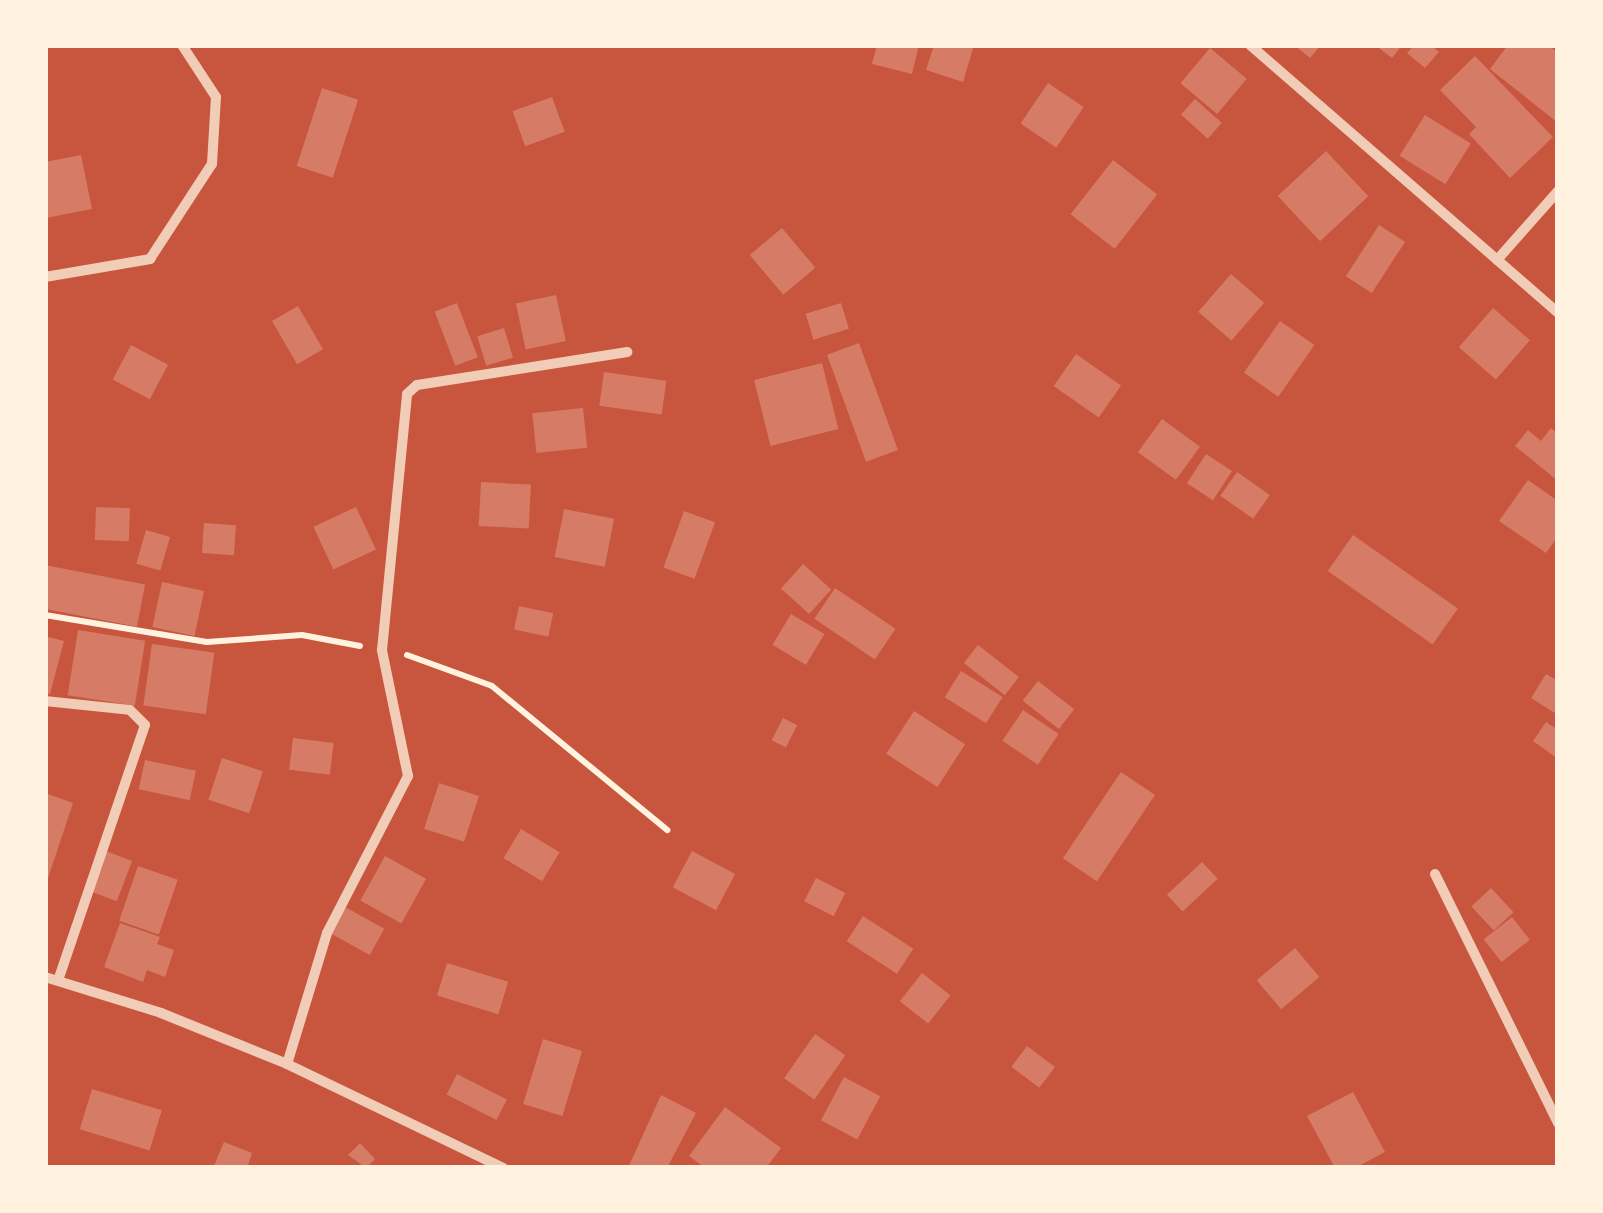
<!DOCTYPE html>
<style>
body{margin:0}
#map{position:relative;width:1603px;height:1213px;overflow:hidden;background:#c8553d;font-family:Poppins,sans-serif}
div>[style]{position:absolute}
.building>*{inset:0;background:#d67c66;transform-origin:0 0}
.path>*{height:6px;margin:-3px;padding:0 3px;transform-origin:3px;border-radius:3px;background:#fff3e0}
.minor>*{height:10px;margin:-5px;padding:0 5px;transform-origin:5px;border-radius:5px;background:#f1ccb7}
span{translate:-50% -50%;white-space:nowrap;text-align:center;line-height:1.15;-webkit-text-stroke:8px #fff3e0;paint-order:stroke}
.frame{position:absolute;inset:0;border:48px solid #fff3e0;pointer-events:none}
</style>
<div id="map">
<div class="building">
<i style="clip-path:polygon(877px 45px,919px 45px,912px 74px,872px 64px)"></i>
<i style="clip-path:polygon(934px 45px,974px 45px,963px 82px,926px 70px)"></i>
<i style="clip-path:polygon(1294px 45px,1321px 45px,1310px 58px)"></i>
<i style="clip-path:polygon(1375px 45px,1402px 45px,1392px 58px)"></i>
<i style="clip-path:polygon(1414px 45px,1431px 45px,1439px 52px,1425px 68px,1407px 53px)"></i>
<i style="clip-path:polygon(1508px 45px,1548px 45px,1558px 53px,1558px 123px,1490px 69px)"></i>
<i style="left:1210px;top:48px;width:48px;height:46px;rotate:40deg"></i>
<i style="clip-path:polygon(1475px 56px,1553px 137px,1510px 178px,1469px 134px,1476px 127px,1440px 90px)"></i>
<i style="left:1048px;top:83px;width:43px;height:49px;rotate:34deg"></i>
<i style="left:322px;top:88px;width:38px;height:82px;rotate:18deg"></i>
<i style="left:552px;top:97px;width:37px;height:42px;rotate:70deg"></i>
<i style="left:1195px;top:99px;width:36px;height:21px;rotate:42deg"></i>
<i style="left:1425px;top:115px;width:54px;height:48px;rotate:32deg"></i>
<i style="left:1326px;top:151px;width:62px;height:66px;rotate:47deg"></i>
<i style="clip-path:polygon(81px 155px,92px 209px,46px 218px,45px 162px)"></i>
<i style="left:1113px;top:160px;width:56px;height:69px;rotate:38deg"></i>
<i style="left:1379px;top:225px;width:31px;height:61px;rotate:33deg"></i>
<i style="left:782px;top:228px;width:52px;height:42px;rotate:50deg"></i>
<i style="left:1231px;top:274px;width:44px;height:50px;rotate:41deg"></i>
<i style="left:556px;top:295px;width:47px;height:41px;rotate:78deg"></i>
<i style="left:457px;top:303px;width:58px;height:24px;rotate:69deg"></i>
<i style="left:841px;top:303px;width:27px;height:37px;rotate:73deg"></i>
<i style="left:298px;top:306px;width:50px;height:30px;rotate:60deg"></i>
<i style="left:1493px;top:308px;width:49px;height:52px;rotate:41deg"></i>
<i style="left:1280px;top:321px;width:42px;height:63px;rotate:35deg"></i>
<i style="left:504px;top:328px;width:31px;height:28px;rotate:73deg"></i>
<i style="left:859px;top:343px;width:114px;height:34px;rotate:70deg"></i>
<i style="left:131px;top:345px;width:42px;height:39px;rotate:28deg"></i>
<i style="left:1076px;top:354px;width:55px;height:39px;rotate:35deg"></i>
<i style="left:822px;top:363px;width:68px;height:70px;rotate:76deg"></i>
<i style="left:604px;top:372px;width:63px;height:34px;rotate:8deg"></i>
<i style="left:583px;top:408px;width:40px;height:51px;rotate:84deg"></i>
<i style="left:1162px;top:419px;width:47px;height:41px;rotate:36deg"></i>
<i style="clip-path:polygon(1551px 428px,1558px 434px,1558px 481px,1515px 446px,1528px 430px,1541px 441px)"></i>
<i style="left:1206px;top:454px;width:31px;height:35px;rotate:33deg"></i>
<i style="left:1237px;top:472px;width:40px;height:29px;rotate:35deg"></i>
<i style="clip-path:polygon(1528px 480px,1558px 501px,1558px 536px,1546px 553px,1499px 521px)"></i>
<i style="left:481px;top:482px;width:50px;height:44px;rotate:3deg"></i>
<i style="left:96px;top:507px;width:34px;height:33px;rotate:2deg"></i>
<i style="left:356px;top:507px;width:47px;height:47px;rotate:65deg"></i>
<i style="left:564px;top:509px;width:51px;height:49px;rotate:11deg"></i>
<i style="left:684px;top:511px;width:33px;height:60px;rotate:20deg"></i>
<i style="left:204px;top:523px;width:32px;height:30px;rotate:4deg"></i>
<i style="left:146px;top:530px;width:25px;height:35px;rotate:16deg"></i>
<i style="left:1353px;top:535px;width:128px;height:44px;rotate:35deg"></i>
<i style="left:803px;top:564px;width:38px;height:33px;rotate:42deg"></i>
<i style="left:45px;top:565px;width:102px;height:43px;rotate:11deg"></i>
<i style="left:162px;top:582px;width:43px;height:46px;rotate:12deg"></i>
<i style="left:835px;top:588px;width:73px;height:37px;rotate:34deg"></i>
<i style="left:519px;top:606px;width:35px;height:24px;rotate:12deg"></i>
<i style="left:791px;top:614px;width:39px;height:36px;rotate:31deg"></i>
<i style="left:78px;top:630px;width:68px;height:66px;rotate:9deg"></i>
<i style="clip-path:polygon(45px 636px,64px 641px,50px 694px,45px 693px)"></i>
<i style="left:152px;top:644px;width:63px;height:62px;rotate:8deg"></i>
<i style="left:978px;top:645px;width:52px;height:23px;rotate:38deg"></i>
<i style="left:961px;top:671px;width:49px;height:31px;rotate:32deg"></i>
<i style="clip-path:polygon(1546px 674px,1558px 681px,1558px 715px,1531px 698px)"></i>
<i style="left:1038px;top:681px;width:46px;height:25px;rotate:38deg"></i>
<i style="left:1023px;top:710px;width:43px;height:37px;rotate:34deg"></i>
<i style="left:914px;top:711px;width:61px;height:51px;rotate:33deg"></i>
<i style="left:783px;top:718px;width:16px;height:25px;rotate:27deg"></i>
<i style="clip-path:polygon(1546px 722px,1558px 730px,1558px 759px,1533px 741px)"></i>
<i style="left:293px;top:738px;width:41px;height:32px;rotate:7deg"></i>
<i style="left:222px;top:758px;width:43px;height:44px;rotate:18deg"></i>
<i style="left:145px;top:760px;width:52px;height:30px;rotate:12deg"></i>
<i style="left:1121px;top:772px;width:41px;height:104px;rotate:34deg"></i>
<i style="left:439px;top:783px;width:42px;height:48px;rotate:18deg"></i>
<i style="clip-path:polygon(45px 793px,73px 803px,46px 884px,45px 884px)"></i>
<i style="left:521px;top:829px;width:45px;height:34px;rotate:31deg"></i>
<i style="left:106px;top:851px;width:28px;height:43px;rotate:21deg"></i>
<i style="left:692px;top:851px;width:49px;height:41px;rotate:28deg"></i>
<i style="left:385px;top:856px;width:47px;height:51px;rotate:29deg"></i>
<i style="left:1202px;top:862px;width:23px;height:48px;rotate:47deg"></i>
<i style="left:138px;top:866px;width:42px;height:58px;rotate:19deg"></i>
<i style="left:816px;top:878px;width:33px;height:26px;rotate:27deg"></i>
<i style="left:1491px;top:888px;width:33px;height:27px;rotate:47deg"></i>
<i style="left:345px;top:907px;width:45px;height:30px;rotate:29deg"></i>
<i style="left:863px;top:916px;width:60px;height:30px;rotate:33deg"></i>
<i style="left:1512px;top:917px;width:29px;height:36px;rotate:52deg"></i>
<i style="clip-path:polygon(120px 923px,160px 937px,157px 944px,174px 950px,165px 977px,147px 970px,143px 982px,104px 967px)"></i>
<i style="left:1295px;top:948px;width:38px;height:50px;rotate:50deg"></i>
<i style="left:447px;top:963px;width:64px;height:34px;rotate:17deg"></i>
<i style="left:922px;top:973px;width:36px;height:36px;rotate:38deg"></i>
<i style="left:815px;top:1034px;width:37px;height:54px;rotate:35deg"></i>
<i style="left:543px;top:1039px;width:41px;height:68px;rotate:17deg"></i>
<i style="left:1027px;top:1046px;width:35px;height:26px;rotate:37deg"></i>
<i style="left:457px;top:1074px;width:56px;height:23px;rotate:27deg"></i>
<i style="left:844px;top:1077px;width:41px;height:49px;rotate:28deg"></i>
<i style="left:92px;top:1089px;width:73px;height:42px;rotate:17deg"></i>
<i style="clip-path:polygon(1353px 1092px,1385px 1152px,1355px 1168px,1335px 1168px,1307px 1116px)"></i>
<i style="clip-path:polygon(661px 1095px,696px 1113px,667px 1168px,628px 1168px)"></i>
<i style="clip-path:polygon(725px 1107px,781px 1148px,766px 1168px,705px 1168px,689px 1156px)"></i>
<i style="clip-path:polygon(224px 1142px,252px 1153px,247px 1168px,213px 1168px)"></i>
<i style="clip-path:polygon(360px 1143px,375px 1159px,366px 1168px,348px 1155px)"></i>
</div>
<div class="path">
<i style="left:45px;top:615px;width:164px;rotate:9.5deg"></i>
<i style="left:207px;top:642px;width:95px;rotate:-4.2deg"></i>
<i style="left:302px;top:635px;width:59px;rotate:10.7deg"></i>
<i style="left:407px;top:655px;width:90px;rotate:20deg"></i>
<i style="left:492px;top:686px;width:227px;rotate:39.4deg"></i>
</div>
<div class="minor">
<i style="left:1250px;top:45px;width:408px;rotate:41deg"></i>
<i style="left:1497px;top:260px;width:92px;rotate:-48.5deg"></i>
<i style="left:45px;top:277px;width:107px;rotate:-9.7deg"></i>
<i style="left:150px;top:259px;width:113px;rotate:-56.9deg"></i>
<i style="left:212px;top:164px;width:67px;rotate:-86.6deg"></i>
<i style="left:216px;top:97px;width:62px;rotate:-123.2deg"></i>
<i style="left:45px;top:701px;width:85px;rotate:6deg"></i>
<i style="left:130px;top:710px;width:21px;rotate:45deg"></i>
<i style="left:145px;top:725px;width:267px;rotate:108.8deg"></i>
<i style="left:1435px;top:874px;width:278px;rotate:63.7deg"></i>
<i style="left:45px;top:977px;width:121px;rotate:17.2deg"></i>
<i style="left:161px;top:1013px;width:136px;rotate:22deg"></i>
<i style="left:287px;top:1064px;width:240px;rotate:25.7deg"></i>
<i style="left:287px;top:1064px;width:137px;rotate:-73deg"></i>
<i style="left:327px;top:933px;width:177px;rotate:-62.7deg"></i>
<i style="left:408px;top:776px;width:129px;rotate:-101.7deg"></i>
<i style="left:382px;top:650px;width:257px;rotate:-84.4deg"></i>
<i style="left:407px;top:394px;width:13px;rotate:-42deg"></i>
<i style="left:417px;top:385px;width:213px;rotate:-8.9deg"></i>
</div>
<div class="frame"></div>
</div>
